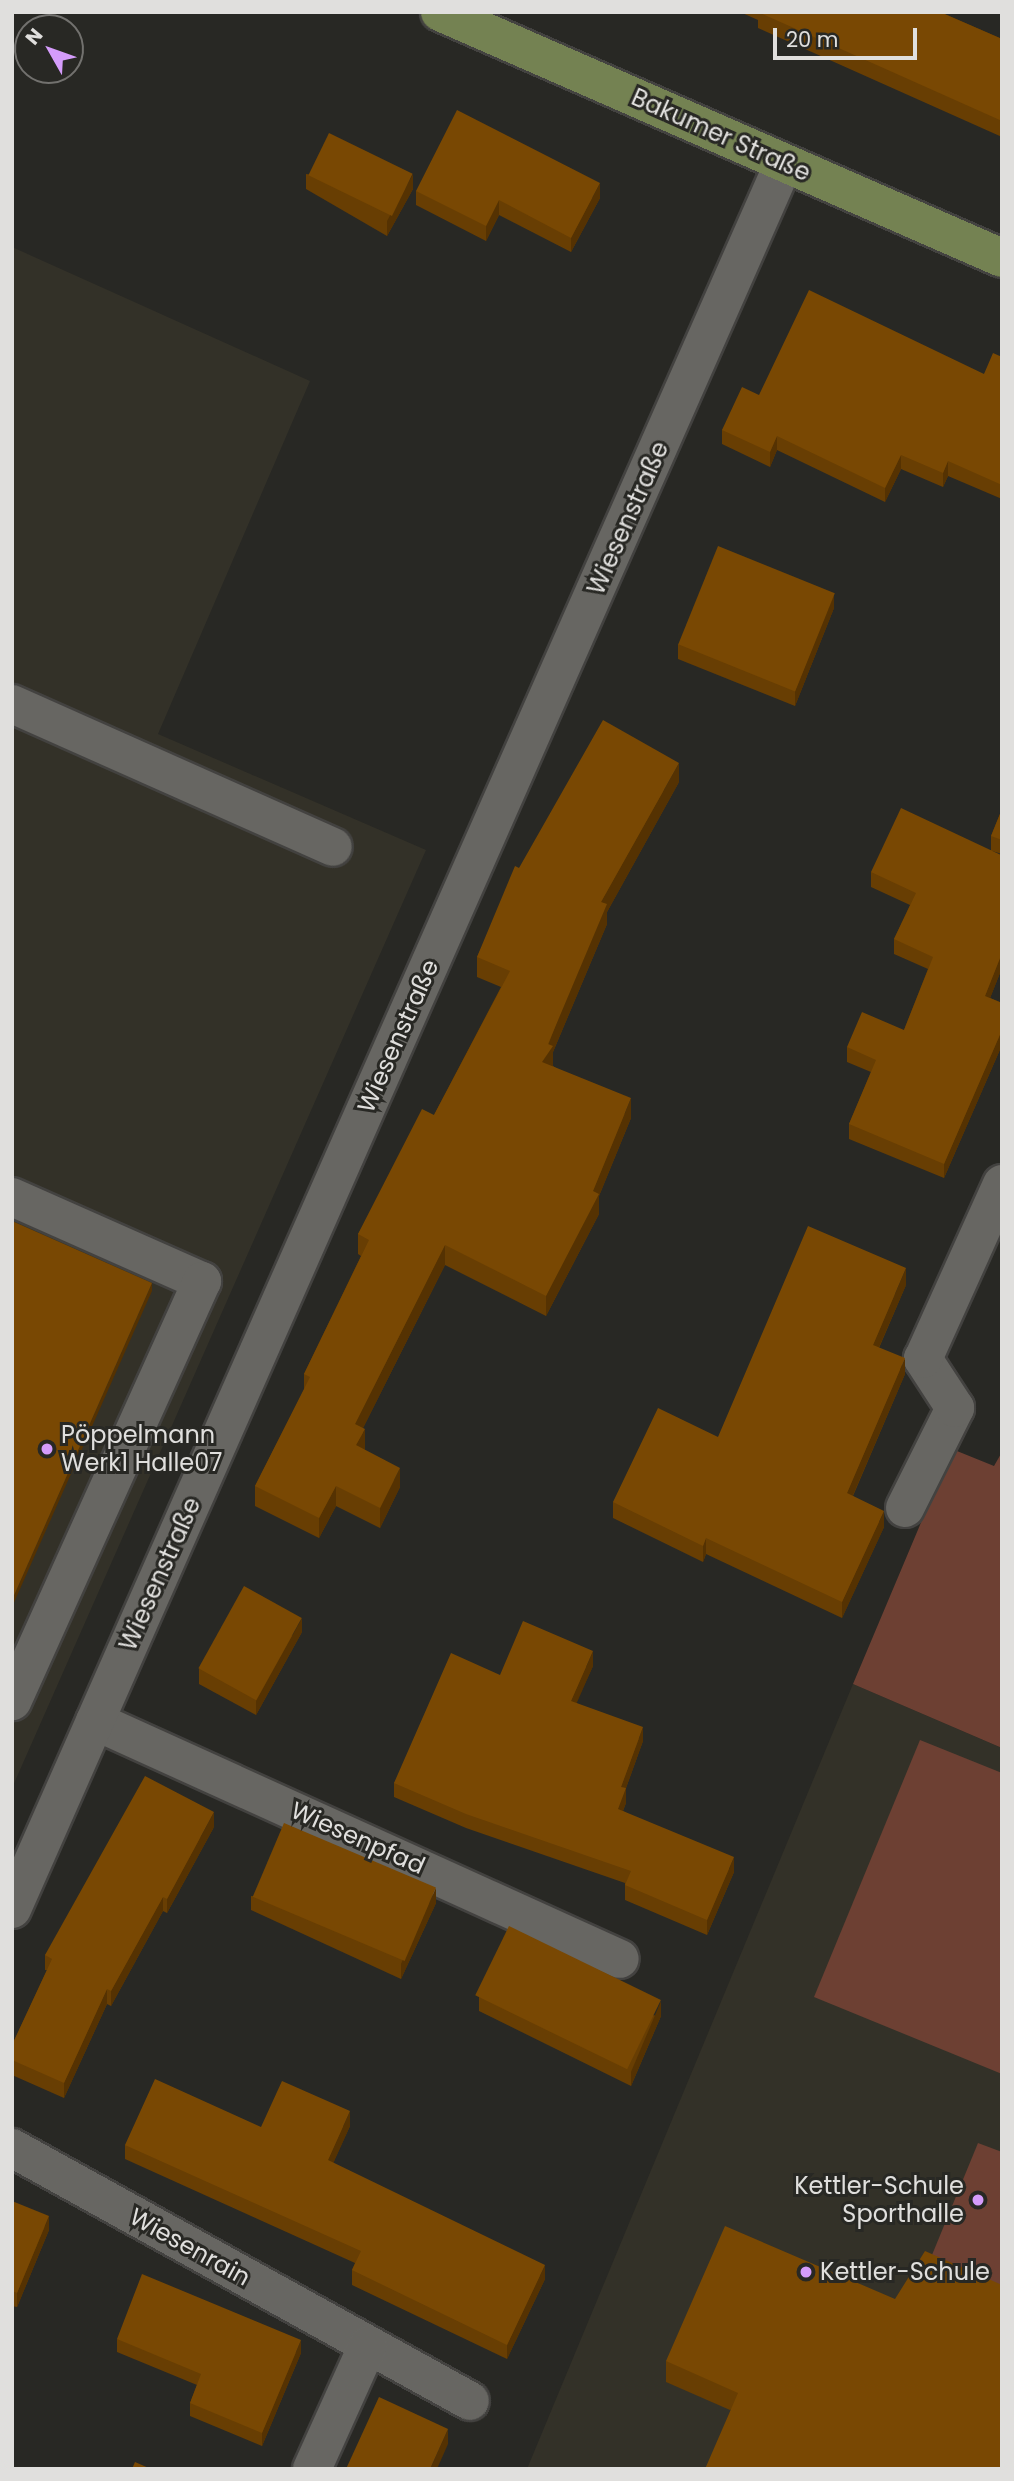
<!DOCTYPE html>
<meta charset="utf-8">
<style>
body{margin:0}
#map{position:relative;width:1014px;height:2481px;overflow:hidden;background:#282824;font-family:Poppins,sans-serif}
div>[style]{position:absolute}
.built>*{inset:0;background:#333128}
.green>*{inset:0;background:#6d4033}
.roads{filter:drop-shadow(2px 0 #434240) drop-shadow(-2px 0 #434240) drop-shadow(0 2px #434240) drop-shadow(0 -2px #434240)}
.minor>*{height:38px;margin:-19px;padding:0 19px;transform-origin:19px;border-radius:19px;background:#676662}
.major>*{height:38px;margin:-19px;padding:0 19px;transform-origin:19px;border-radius:19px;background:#748252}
.wall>*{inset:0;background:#683e03}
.shaded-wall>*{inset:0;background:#553202}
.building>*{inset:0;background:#794803;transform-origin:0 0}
.dots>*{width:19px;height:19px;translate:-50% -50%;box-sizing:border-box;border:4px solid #282824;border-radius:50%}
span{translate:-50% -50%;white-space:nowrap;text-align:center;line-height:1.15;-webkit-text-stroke:6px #282824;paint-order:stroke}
.street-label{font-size:24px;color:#e0dfdd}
.poi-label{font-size:24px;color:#e0dfdd}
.left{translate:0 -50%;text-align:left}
.right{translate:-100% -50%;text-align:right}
.frame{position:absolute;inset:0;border:14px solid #e0dfdd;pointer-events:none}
.north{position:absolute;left:14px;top:14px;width:70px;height:70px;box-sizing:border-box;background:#282824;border:2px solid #72716e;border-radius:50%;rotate:310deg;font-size:19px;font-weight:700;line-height:28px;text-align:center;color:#e0dfdd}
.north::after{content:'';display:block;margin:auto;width:24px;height:32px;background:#d59cfb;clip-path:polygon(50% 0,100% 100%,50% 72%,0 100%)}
.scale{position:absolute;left:773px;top:28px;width:144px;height:32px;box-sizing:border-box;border:4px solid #e0dfdd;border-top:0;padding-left:9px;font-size:21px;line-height:24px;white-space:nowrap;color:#e0dfdd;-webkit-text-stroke:5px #282824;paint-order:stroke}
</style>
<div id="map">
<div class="built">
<i style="clip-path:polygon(12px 247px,310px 381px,158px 734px,426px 850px,12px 1788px)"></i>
<i style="clip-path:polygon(853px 1684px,1002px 1748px,1002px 2469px,527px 2469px)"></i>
</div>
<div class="green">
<i style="clip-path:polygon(952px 1449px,994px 1466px,1002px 1452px,1002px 1748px,853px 1684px)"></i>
<i style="clip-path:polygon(920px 1740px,1002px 1773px,1002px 2074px,814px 1997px)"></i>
<i style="clip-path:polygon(978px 2143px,1002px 2152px,1002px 2305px,925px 2272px)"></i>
</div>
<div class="roads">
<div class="minor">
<i style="left:12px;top:704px;width:351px;rotate:24deg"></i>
<i style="left:12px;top:1197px;width:208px;rotate:23.9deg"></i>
<i style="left:202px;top:1281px;width:461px;rotate:114.3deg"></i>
<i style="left:905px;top:1508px;width:112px;rotate:-63.4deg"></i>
<i style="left:955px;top:1408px;width:59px;rotate:-123.1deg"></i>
<i style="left:923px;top:1359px;width:192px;rotate:-65.7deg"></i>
<i style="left:95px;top:1721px;width:576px;rotate:24.39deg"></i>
<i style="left:12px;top:1909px;width:1909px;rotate:-66.15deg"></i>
<i style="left:12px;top:2148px;width:523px;rotate:28.92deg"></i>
<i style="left:312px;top:2469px;width:136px;rotate:-65.7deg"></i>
</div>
<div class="major">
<i style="left:440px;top:12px;width:613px;rotate:23.64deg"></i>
</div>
</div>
<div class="wall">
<i style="clip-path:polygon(740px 12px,940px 12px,1002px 39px,1002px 137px,758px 28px,758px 20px)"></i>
<i style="clip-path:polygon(306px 174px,413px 189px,387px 236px,306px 189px)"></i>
<i style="clip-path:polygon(416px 191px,600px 198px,571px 252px,499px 215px,486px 241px,416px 205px)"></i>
<i style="clip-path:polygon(1002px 357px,1002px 499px,948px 476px,943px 487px,901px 469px,885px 502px,777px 450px,770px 467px,722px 444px,722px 430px,759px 395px,984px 374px)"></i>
<i style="clip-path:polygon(834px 608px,795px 706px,678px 659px,678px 644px)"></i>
<i style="clip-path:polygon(679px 782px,607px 912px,607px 924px,553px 1052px,553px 1066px,631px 1118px,599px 1196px,599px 1214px,546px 1316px,445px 1265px,363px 1428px,364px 1450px,400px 1487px,380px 1528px,336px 1506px,319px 1538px,255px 1506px,255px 1486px,304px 1390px,304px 1374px,361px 1256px,358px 1254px,358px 1234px,434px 1115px,501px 987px,477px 977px,477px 957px,519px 868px)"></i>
<i style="clip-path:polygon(1002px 809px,1002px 854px,992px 851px,1002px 868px,1002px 968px,990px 998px,1002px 1003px,1002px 1045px,944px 1178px,849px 1139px,849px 1124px,871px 1072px,847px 1062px,847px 1047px,904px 1030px,928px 969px,894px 954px,894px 939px,910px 905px,871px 887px,871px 872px,991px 850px,991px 836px)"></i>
<i style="clip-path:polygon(906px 1285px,879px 1348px,905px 1374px,853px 1496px,884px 1527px,842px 1618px,706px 1554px,703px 1562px,613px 1518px,613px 1502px,718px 1437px)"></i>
<i style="clip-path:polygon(302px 1632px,256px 1715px,199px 1684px,199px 1669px)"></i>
<i style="clip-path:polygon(593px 1666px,576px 1703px,643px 1741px,626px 1788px,626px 1803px,623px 1811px,734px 1872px,707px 1935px,625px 1900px,625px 1883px,466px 1828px,394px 1797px,394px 1783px,500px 1675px)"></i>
<i style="clip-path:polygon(214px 1827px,167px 1913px,163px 1911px,111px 2006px,107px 2004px,64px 2098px,12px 2075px,12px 2045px,47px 1970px,45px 1970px,45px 1955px)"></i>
<i style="clip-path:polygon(251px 1896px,436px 1903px,401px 1979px,251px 1910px)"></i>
<i style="clip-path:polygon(479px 1997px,661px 2016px,631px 2086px,479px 2011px)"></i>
<i style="clip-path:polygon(350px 2126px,333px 2163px,545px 2279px,507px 2359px,352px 2285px,352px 2270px,355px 2263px,125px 2159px,125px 2145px,261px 2127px)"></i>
<i style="clip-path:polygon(12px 2201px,49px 2230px,17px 2307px,12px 2306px)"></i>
<i style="clip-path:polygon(1002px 2285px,730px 2410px,666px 2382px,666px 2361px,895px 2299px)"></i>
<i style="clip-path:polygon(117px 2339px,301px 2353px,262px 2446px,190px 2416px,190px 2403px,197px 2385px,117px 2352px)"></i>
</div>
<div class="shaded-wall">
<i style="clip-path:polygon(413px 174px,413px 189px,387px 236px,387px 221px)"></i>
<i style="clip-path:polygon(600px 183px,600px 198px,571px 252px,571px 238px)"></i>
<i style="clip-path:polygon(499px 200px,499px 215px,486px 241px,486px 226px)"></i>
<i style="clip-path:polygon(777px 436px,777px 450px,770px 467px,770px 452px)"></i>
<i style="clip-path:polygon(901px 455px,901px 469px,885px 502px,885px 488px)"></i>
<i style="clip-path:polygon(948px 461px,948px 476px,943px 487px,943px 473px)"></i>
<i style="clip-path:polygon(834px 594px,834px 608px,795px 706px,795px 691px)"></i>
<i style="clip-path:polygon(679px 763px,679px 782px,607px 912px,607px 924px,553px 1052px,553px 1066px,542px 1082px,542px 1062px,601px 902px)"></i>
<i style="clip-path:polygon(1002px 953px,1002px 968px,985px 1011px,985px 996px)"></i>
<i style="clip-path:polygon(1002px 1030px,1002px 1045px,944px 1178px,944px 1164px)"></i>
<i style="clip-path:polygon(631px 1098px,631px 1118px,599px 1196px,599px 1214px,546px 1316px,546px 1296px,593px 1191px)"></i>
<i style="clip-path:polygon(445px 1245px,445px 1265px,355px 1444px,355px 1424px)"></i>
<i style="clip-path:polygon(906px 1268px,906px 1285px,873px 1361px,873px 1345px)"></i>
<i style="clip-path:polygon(152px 1283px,152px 1291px,12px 1607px,12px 1600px)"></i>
<i style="clip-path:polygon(905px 1358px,905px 1374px,847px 1509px,847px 1493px)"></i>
<i style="clip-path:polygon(365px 1429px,365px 1449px,356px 1465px,356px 1445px)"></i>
<i style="clip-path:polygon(400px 1468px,400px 1487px,380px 1528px,380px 1508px)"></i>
<i style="clip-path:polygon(336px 1486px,336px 1506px,319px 1538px,319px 1518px)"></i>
<i style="clip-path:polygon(884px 1511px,884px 1527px,842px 1618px,842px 1602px)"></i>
<i style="clip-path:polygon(706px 1538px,706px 1554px,703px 1562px,703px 1546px)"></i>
<i style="clip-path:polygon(302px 1618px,302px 1632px,256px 1715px,256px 1701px)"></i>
<i style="clip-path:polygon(593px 1651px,593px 1666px,571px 1716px,571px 1701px)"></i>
<i style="clip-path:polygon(643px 1727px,643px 1741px,626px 1788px,626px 1803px,618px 1823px,618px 1809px,621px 1787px)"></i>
<i style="clip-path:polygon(214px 1812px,214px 1827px,167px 1913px,167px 1899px)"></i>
<i style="clip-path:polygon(734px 1857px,734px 1872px,707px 1935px,707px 1920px)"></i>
<i style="clip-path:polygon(436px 1888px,436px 1903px,401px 1979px,401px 1964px)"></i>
<i style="clip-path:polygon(163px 1897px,163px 1911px,111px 2006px,111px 1991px)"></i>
<i style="clip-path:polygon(107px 1989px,107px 2004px,64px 2098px,64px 2083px)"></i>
<i style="clip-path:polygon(661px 2001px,661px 2016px,631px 2086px,631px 2072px)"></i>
<i style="clip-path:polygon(350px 2111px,350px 2126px,328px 2175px,328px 2160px)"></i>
<i style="clip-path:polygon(49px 2216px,49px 2230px,17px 2307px,17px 2293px)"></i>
<i style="clip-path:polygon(545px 2265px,545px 2279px,507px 2359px,507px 2345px)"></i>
<i style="clip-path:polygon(301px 2340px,301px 2353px,262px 2446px,262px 2433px)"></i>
<i style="clip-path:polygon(448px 2429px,448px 2444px,437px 2469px,430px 2469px)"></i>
</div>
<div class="building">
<i style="clip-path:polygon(758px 12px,940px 12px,1002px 39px,1002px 121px)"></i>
<i style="clip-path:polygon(457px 110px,600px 183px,571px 238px,499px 200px,486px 226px,416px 191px)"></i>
<i style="left:329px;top:133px;width:93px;height:47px;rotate:26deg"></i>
<i style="clip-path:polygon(809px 290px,984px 374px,993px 353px,1002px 357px,1002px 485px,948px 461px,943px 473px,901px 455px,885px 488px,777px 436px,770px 452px,722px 430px,742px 387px,759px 395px)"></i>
<i style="left:718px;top:546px;width:126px;height:106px;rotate:22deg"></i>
<i style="clip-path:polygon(603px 720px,679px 763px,601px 902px,607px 904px,548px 1044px,553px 1046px,542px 1062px,631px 1098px,593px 1191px,599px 1194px,546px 1296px,445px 1245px,355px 1424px,365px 1429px,356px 1445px,400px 1468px,380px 1508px,336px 1486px,319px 1518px,255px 1486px,310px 1377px,304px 1374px,369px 1240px,358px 1234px,422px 1109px,434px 1115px,510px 971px,477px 957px,515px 866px,519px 868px)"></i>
<i style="clip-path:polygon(901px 808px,1001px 855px,1002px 953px,985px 996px,1002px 1003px,1002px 1030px,944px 1164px,849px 1124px,876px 1060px,847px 1047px,862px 1012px,904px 1030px,933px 957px,894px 939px,916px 893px,871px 872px)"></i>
<i style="clip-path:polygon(1002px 809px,1002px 840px,991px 836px)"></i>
<i style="clip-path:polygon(12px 1221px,152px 1283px,12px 1600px)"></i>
<i style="clip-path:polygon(808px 1226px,906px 1268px,873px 1345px,905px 1358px,847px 1493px,884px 1511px,842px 1602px,706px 1538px,703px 1546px,613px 1502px,658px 1408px,718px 1437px)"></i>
<i style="left:244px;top:1586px;width:66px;height:94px;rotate:29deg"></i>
<i style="clip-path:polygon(523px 1621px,593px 1651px,571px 1701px,643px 1727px,621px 1787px,626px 1788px,618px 1809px,734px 1857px,707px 1920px,625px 1885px,631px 1871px,466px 1814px,394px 1783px,451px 1653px,500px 1675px)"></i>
<i style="clip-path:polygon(145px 1776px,214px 1812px,167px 1899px,163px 1897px,111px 1991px,107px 1989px,64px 2083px,12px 2060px,12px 2045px,52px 1959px,45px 1955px)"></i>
<i style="left:284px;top:1823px;width:165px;height:80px;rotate:23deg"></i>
<i style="left:509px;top:1926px;width:169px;height:77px;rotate:26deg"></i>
<i style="clip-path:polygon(155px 2079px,261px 2127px,282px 2081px,350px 2111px,328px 2160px,545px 2265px,507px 2345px,352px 2270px,361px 2251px,125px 2145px)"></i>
<i style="clip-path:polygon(12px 2201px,49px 2216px,17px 2293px,12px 2291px)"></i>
<i style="clip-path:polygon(725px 2226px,895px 2299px,925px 2251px,1002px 2285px,1002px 2469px,705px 2469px,738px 2393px,666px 2361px)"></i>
<i style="clip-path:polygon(142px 2274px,301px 2340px,262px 2433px,190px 2403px,201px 2374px,117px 2339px)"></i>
<i style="clip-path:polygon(379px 2397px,448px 2429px,430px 2469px,346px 2469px)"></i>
<i style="clip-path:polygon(135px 2462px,151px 2469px,132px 2469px)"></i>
</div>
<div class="dots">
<i style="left:47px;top:1449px;background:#d59cfb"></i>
<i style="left:978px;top:2200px;background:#d59cfb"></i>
<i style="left:806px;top:2272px;background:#d59cfb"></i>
</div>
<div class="street-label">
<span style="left:721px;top:135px;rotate:24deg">Bakumer Straße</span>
<span style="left:628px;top:518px;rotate:-66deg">Wiesenstraße</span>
<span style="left:398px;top:1036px;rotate:-66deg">Wiesenstraße</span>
<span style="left:160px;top:1574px;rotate:-66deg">Wiesenstraße</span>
<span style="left:358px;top:1838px;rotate:24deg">Wiesenpfad</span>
<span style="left:190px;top:2247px;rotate:29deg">Wiesenrain</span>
</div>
<div class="poi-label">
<span class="left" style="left:61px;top:1449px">Pöppelmann<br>Werk1 Halle07</span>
<span class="right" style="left:964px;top:2200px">Kettler-Schule<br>Sporthalle</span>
<span class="left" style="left:820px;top:2272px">Kettler-Schule</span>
</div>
<div class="frame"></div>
<div class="north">N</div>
<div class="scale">20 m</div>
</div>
